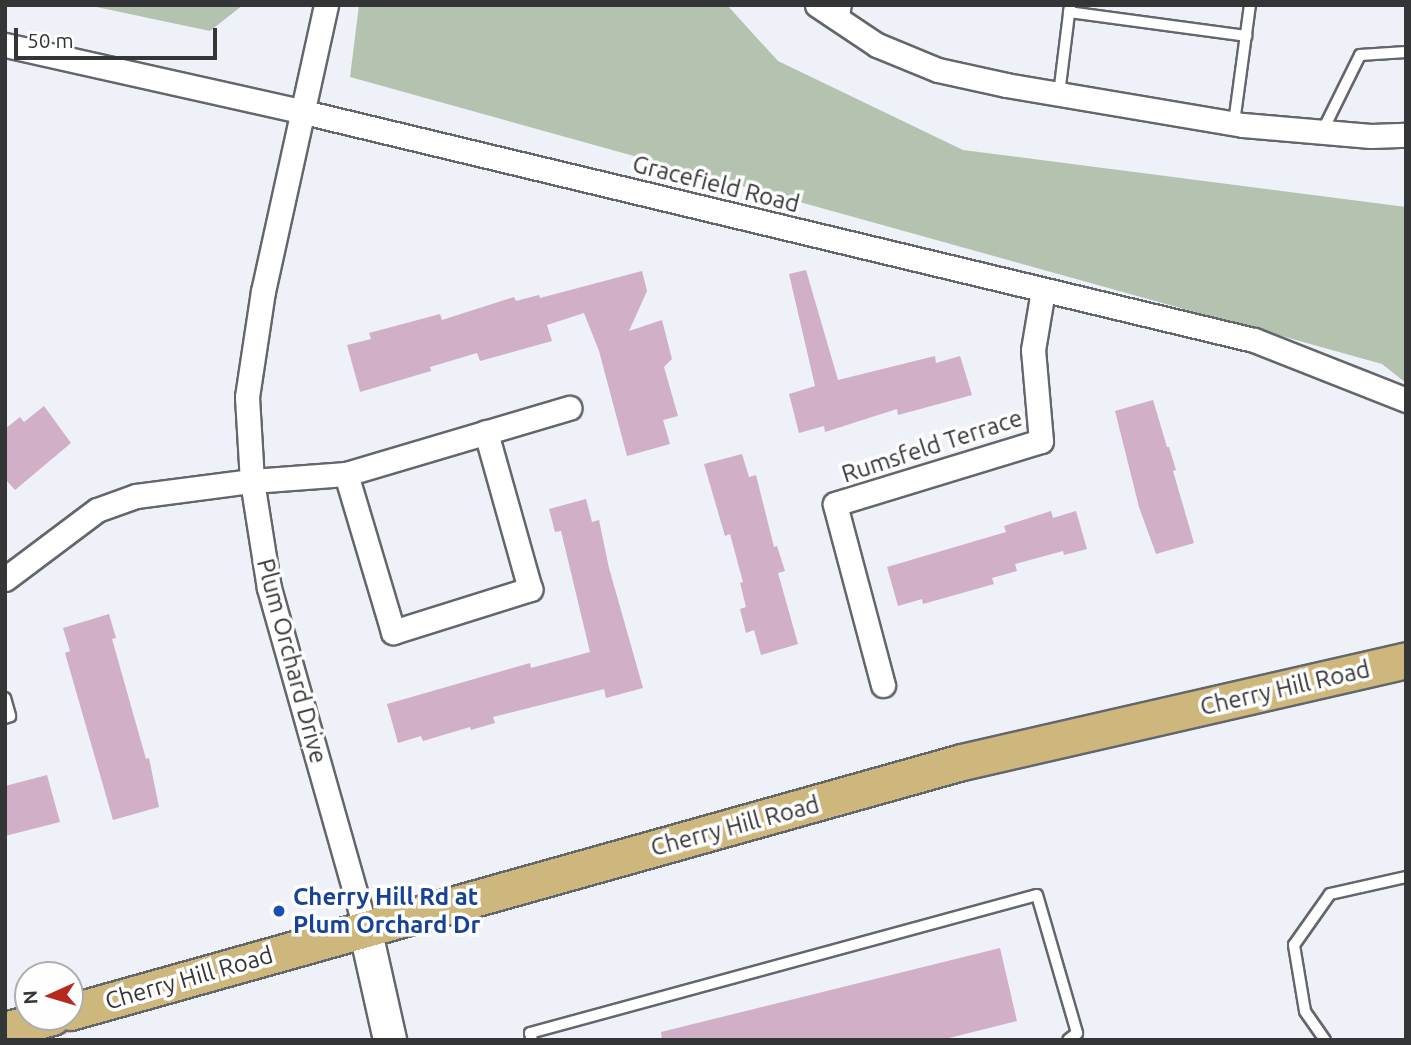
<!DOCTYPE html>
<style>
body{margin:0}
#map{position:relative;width:1411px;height:1045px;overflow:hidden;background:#eef1f7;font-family:Ubuntu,sans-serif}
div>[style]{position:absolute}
.green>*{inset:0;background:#b3c3b0}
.building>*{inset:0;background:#d1afc7}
.roads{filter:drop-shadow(2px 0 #63666b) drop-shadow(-2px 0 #63666b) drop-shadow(0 2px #63666b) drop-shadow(0 -2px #63666b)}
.lane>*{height:10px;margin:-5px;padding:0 5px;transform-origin:5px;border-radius:5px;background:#fff}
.street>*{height:23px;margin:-11.5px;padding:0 11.5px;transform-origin:11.5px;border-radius:11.5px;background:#fff}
.secondary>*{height:32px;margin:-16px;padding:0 16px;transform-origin:16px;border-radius:16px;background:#fff}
.primary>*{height:35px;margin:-17.5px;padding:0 17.5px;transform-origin:17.5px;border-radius:17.5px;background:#ceb77d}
.dots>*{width:19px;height:19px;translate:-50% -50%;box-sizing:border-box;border:4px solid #fefefe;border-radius:50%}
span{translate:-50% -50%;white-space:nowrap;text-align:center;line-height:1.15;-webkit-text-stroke:7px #fefefe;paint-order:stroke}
.street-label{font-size:24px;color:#343537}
.transit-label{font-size:24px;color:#164399;font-weight:700}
.left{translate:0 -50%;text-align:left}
.frame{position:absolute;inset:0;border:7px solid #343537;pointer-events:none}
.north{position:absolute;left:14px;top:961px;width:70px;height:70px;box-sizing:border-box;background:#fefefe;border:2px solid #adaeae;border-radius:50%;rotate:266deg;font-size:19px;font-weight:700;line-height:28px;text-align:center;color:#343537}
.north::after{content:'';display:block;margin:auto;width:24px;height:32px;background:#b7291d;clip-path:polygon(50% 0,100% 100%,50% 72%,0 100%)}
.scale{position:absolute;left:14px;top:28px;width:203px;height:32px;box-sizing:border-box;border:4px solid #343537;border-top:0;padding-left:9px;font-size:21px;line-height:24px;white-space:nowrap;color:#343537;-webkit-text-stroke:5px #fefefe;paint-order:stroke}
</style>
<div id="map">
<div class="green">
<i style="clip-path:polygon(87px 5px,243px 5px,210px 31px)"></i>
<i style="clip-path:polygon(359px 5px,727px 5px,778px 61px,963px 150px,1406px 207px,1406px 383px,1382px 364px,350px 77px)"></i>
</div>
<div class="building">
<i style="clip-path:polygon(806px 270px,838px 380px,935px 356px,936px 363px,960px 356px,972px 395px,898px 415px,897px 409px,825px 432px,824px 426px,799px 433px,789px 394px,815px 386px,789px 274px)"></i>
<i style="clip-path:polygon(642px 271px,647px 291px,629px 331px,662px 320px,672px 359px,664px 367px,678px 416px,663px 420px,670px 444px,627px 456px,599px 351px,584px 313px,547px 325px,552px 341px,480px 361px,477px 353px,430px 367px,431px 371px,360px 392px,347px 345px,371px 339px,369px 333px,440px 314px,442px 320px,514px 297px,516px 301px,539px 295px,540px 298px)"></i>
<i style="clip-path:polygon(1153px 400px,1167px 447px,1169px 447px,1176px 470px,1173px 471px,1194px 543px,1156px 554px,1139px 507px,1115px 411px)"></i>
<i style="clip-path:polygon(44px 406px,71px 443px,15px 490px,5px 479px,5px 429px,20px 417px,24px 422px)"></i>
<i style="clip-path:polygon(742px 454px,749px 477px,756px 475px,774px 547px,777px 546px,785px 571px,778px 573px,798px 644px,761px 655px,754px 630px,746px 633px,740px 609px,746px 607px,740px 583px,743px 582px,730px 534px,725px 536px,704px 464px)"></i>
<i style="clip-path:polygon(586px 499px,592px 522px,599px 520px,609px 568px,643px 688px,606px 698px,604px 689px,493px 717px,495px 723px,471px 730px,470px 727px,423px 741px,421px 736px,398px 743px,387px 704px,530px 663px,531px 668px,590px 652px,561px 531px,555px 532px,549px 509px)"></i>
<i style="clip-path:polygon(1051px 511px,1053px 518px,1076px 511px,1087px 549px,1064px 555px,1063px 551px,1015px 564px,1017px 571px,992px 578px,994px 584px,923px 604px,922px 599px,898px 606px,887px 567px,1006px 532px,1004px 526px)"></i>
<i style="clip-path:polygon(109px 614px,116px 638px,112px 639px,146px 759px,149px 758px,159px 807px,113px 820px,65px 653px,70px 651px,63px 628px)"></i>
<i style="clip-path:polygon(47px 775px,60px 822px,5px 836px,5px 786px)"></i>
<i style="clip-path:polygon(1000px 948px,1017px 1021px,941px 1040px,662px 1040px,661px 1032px)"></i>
</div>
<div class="roads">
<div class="lane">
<i style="left:1069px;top:12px;width:179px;rotate:7.7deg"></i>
<i style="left:843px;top:23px;width:18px;rotate:-81deg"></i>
<i style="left:1059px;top:94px;width:89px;rotate:-82.9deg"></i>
<i style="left:1234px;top:123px;width:119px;rotate:-82.3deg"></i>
<i style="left:1322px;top:132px;width:86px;rotate:-63.7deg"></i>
<i style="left:1360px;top:55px;width:46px;rotate:-3.7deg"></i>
<i style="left:5px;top:698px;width:19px;rotate:74deg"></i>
<i style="left:10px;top:716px;width:5px;rotate:158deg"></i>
<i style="left:532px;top:1040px;width:7px;rotate:-106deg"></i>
<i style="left:530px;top:1033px;width:525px;rotate:-15.23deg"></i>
<i style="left:1037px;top:895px;width:144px;rotate:73.8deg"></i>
<i style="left:1077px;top:1033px;width:11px;rotate:142deg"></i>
<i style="left:1325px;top:1040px;width:35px;rotate:-125deg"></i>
<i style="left:1305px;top:1011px;width:67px;rotate:-99.5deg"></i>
<i style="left:1294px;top:945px;width:62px;rotate:-54.8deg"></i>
<i style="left:1330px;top:894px;width:78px;rotate:-12.6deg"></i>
</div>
<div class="street">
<i style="left:326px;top:5px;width:293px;rotate:102.4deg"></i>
<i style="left:263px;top:291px;width:107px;rotate:98.6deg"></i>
<i style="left:247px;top:397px;width:84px;rotate:86.6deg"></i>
<i style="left:252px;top:481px;width:108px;rotate:81deg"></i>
<i style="left:269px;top:588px;width:353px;rotate:74.2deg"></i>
<i style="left:817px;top:5px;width:72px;rotate:33.7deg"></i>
<i style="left:877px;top:45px;width:66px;rotate:22.3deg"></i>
<i style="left:938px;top:70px;width:70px;rotate:12.4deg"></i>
<i style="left:1006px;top:85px;width:240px;rotate:9.6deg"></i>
<i style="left:1243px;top:125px;width:128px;rotate:4.9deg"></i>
<i style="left:1371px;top:136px;width:35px;rotate:-2deg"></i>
<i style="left:5px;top:45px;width:306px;rotate:12.6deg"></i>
<i style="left:304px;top:112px;width:977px;rotate:13.5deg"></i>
<i style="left:1254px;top:340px;width:163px;rotate:21.5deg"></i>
<i style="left:346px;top:474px;width:165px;rotate:73.4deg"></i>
<i style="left:393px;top:632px;width:144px;rotate:-17.4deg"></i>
<i style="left:530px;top:589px;width:163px;rotate:-105.7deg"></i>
<i style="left:5px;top:579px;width:115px;rotate:-36.9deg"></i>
<i style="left:97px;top:510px;width:41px;rotate:-19.7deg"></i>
<i style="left:136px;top:496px;width:117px;rotate:-7.4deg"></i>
<i style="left:252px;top:481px;width:94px;rotate:-4.3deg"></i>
<i style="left:346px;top:474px;width:233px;rotate:-16.5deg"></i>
<i style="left:883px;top:685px;width:187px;rotate:-104.9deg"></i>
<i style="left:835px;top:504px;width:215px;rotate:-17deg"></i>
<i style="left:1041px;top:441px;width:91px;rotate:-95deg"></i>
<i style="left:1033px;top:350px;width:61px;rotate:-80.5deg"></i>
</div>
<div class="secondary">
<i style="left:365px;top:928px;width:115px;rotate:77.4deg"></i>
</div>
<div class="primary">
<i style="left:70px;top:1012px;width:926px;rotate:-15.66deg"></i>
<i style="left:962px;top:762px;width:456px;rotate:-12.9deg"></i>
<i style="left:5px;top:1030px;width:49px;rotate:-15.5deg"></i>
</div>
</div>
<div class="dots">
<i style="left:279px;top:911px;background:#1a4fb4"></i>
</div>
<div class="street-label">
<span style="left:716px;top:184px;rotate:14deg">Gracefield Road</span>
<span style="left:932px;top:446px;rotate:-18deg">Rumsfeld Terrace</span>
<span style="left:292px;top:661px;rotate:75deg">Plum Orchard Drive</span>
<span style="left:1285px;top:688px;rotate:-13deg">Cherry Hill Road</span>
<span style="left:735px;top:826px;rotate:-15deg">Cherry Hill Road</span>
<span style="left:189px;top:978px;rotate:-16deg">Cherry Hill Road</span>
</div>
<div class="transit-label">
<span class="left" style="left:293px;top:911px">Cherry Hill Rd at<br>Plum Orchard Dr</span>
</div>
<div class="frame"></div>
<div class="north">N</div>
<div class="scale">50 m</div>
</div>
